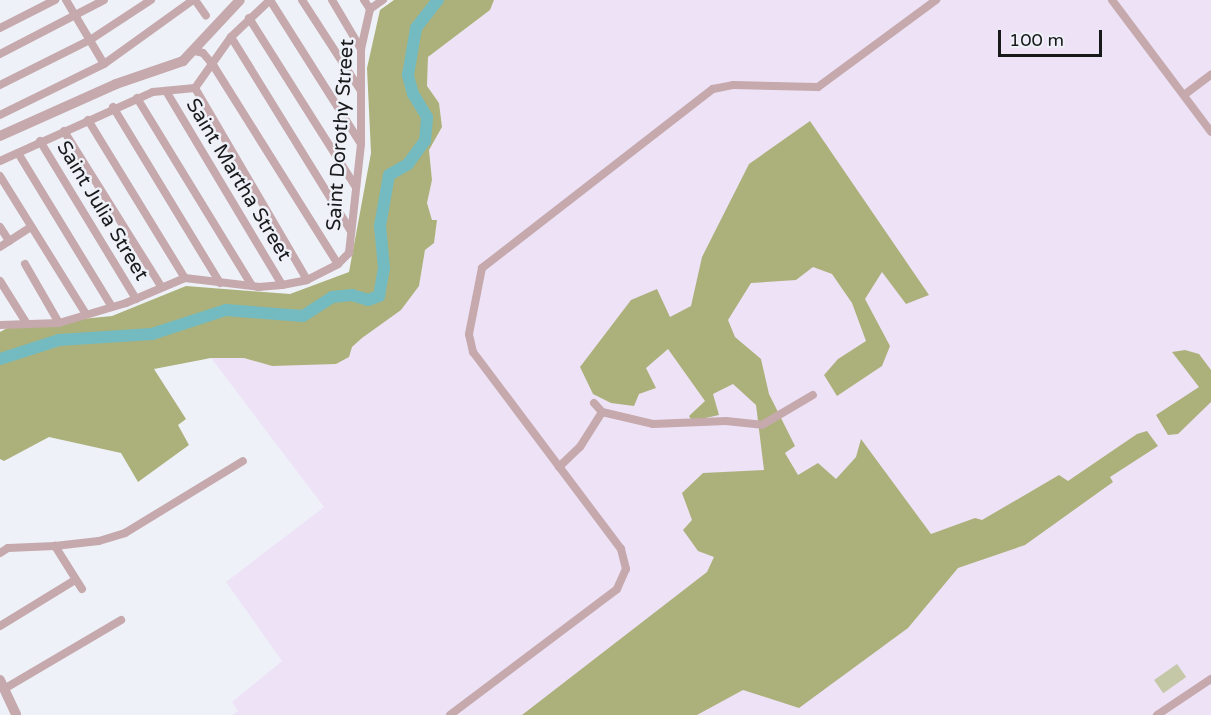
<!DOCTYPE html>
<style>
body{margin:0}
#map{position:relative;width:1211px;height:715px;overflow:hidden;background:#eff1f9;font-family:"Varela Round",sans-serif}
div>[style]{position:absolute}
.industrial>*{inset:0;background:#eee2f7}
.green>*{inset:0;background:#c4c8a6;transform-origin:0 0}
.forest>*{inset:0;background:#acb17b}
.river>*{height:12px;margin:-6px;padding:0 6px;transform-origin:6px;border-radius:6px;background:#73bbc1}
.minor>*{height:8px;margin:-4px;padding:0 4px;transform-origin:4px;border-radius:4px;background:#c5a9ac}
.tertiary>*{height:10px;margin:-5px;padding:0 5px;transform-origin:5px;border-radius:5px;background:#c5a9ac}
span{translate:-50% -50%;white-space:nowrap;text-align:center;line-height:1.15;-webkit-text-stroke:5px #eff1f9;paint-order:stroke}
.street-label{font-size:20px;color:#18191b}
.scale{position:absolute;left:998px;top:30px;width:104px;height:27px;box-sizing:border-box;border:3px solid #18191b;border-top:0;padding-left:8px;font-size:18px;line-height:21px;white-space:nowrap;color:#18191b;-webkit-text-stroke:4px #eff1f9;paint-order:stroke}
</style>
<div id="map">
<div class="industrial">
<i style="clip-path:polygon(494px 0,1211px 0,1211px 715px,232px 715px,238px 711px,232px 702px,282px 661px,226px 582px,324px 507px,211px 358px,244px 358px,272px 366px,352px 347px,419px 286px,425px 250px,434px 243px,437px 221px,432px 220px,427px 203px,432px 180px,429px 149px,442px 127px,439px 103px,427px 87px,428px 57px,490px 10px)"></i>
</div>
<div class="green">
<i style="left:1177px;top:664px;width:16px;height:28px;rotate:55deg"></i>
</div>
<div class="forest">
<i style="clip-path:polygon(394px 0,494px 0,490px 10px,428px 57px,427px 86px,439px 103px,442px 127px,429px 150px,432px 180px,427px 203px,432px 220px,437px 220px,434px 243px,425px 250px,419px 286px,401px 310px,362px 338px,352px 347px,349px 357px,336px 364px,272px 366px,244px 358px,211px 358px,154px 369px,186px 419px,178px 425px,189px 445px,138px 482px,121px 453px,49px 437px,4px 461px,0 459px,0 332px,11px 326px,112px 316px,186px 286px,290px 294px,349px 272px,371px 153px,367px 68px,380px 10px)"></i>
<i style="clip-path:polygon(810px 121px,929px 295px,906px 304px,882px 272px,865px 299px,890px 346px,882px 366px,837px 396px,824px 375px,838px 359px,866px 341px,852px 303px,832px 274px,813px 267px,796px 280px,751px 283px,728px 320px,735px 337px,761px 359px,769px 394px,795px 446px,785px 453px,798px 475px,818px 463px,836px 479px,856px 457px,861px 439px,931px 534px,975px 518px,982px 520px,1059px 475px,1068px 481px,1137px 434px,1147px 431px,1158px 446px,1110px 477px,1113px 482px,1025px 545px,958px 568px,908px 628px,799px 708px,743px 690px,697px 715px,522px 715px,707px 572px,714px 557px,698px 551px,683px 530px,692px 520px,682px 493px,703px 473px,764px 470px,756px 405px,733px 384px,713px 394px,719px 415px,692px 421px,689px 416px,705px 401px,668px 349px,646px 368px,656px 388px,639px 394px,634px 406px,611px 403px,593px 394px,580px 367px,631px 300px,657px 289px,670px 317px,691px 306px,702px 257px,749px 164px)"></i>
<i style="clip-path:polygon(1185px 350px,1199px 354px,1211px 370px,1211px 402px,1178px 434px,1168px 435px,1156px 415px,1199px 387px,1172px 352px)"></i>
</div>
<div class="river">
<i style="left:0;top:359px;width:62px;rotate:-17.9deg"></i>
<i style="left:59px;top:340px;width:93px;rotate:-3.7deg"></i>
<i style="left:152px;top:334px;width:78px;rotate:-18deg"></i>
<i style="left:226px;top:310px;width:77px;rotate:4.5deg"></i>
<i style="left:303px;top:316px;width:35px;rotate:-33deg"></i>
<i style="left:332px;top:297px;width:20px;rotate:-6deg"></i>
<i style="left:352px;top:295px;width:17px;rotate:17deg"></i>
<i style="left:368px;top:300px;width:12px;rotate:-20deg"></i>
<i style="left:379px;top:296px;width:28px;rotate:-80deg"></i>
<i style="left:384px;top:268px;width:42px;rotate:-95.4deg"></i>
<i style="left:380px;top:226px;width:52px;rotate:-80deg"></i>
<i style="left:389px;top:175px;width:22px;rotate:-30deg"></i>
<i style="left:408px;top:164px;width:29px;rotate:-54deg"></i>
<i style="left:425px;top:141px;width:24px;rotate:-85deg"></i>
<i style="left:427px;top:117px;width:27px;rotate:-121deg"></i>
<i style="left:413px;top:94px;width:20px;rotate:-105deg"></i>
<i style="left:408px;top:75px;width:48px;rotate:-80.3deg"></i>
<i style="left:416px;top:28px;width:36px;rotate:-52deg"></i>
</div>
<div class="minor">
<i style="left:66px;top:0;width:74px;rotate:59.3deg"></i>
<i style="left:195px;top:0;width:19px;rotate:55deg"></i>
<i style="left:270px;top:0;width:170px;rotate:57.7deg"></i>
<i style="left:302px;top:0;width:108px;rotate:57deg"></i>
<i style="left:332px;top:0;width:57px;rotate:59.4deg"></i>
<i style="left:364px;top:0;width:11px;rotate:56deg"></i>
<i style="left:1112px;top:0;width:165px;rotate:53.1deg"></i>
<i style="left:249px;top:18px;width:200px;rotate:57.7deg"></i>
<i style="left:0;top:28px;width:62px;rotate:-27deg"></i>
<i style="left:231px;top:37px;width:227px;rotate:58.3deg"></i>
<i style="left:195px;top:51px;width:8px;rotate:14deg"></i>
<i style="left:203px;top:53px;width:16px;rotate:50deg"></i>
<i style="left:213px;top:65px;width:235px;rotate:57.9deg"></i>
<i style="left:0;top:54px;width:117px;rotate:-27.4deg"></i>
<i style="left:0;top:85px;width:101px;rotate:-26.6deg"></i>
<i style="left:90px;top:40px;width:73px;rotate:-33.3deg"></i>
<i style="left:195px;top:88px;width:222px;rotate:59.7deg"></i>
<i style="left:166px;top:91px;width:226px;rotate:59.1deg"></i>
<i style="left:1184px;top:95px;width:34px;rotate:-37deg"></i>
<i style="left:137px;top:98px;width:220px;rotate:58.5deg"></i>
<i style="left:113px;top:107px;width:206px;rotate:58.7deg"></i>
<i style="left:0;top:115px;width:116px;rotate:-26.1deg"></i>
<i style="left:104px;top:64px;width:110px;rotate:-35.7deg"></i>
<i style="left:88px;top:120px;width:185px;rotate:58.5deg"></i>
<i style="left:64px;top:131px;width:183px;rotate:58deg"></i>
<i style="left:40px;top:141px;width:185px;rotate:58.7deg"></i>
<i style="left:18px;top:153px;width:180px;rotate:58.6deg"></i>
<i style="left:0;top:161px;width:168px;rotate:-24.3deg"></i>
<i style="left:153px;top:92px;width:42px;rotate:-5.4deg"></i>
<i style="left:195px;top:88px;width:62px;rotate:-54.8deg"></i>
<i style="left:231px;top:37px;width:54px;rotate:-43.5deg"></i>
<i style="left:0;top:176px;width:163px;rotate:58.1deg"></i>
<i style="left:0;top:227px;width:17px;rotate:57deg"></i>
<i style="left:0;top:247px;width:37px;rotate:-33deg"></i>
<i style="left:25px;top:264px;width:68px;rotate:60deg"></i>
<i style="left:0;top:281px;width:51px;rotate:57.9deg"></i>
<i style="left:0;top:325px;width:59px;rotate:-1.9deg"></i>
<i style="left:59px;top:323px;width:70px;rotate:-16.6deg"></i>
<i style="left:126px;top:303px;width:64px;rotate:-23deg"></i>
<i style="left:185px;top:278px;width:75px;rotate:6.9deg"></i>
<i style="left:259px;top:287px;width:23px;rotate:-5deg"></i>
<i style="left:282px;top:285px;width:25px;rotate:-11deg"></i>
<i style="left:307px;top:280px;width:35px;rotate:-27deg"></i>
<i style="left:338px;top:264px;width:16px;rotate:-45deg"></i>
<i style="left:349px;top:253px;width:110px;rotate:-83.7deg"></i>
<i style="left:361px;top:144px;width:95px;rotate:-90deg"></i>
<i style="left:361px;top:49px;width:41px;rotate:-77.3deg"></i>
<i style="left:370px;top:9px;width:16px;rotate:-35deg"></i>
<i style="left:594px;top:403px;width:12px;rotate:48deg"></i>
<i style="left:602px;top:412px;width:52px;rotate:13.2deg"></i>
<i style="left:653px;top:424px;width:73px;rotate:-2.4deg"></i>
<i style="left:726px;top:421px;width:36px;rotate:6deg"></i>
<i style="left:762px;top:425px;width:59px;rotate:-30.5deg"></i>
<i style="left:559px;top:467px;width:29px;rotate:-44deg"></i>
<i style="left:580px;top:447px;width:41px;rotate:-57.8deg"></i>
<i style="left:0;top:553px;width:9px;rotate:-32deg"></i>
<i style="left:8px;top:548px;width:47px;rotate:-2.4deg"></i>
<i style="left:82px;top:589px;width:51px;rotate:-122.1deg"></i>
<i style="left:55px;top:546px;width:44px;rotate:-6.5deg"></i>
<i style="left:99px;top:541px;width:27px;rotate:-17deg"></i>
<i style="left:125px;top:533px;width:138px;rotate:-31.4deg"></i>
<i style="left:0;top:626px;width:88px;rotate:-31.5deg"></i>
<i style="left:4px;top:689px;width:136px;rotate:-30.5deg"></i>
<i style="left:450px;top:715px;width:209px;rotate:-37deg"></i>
<i style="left:617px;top:589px;width:22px;rotate:-66deg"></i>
<i style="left:626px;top:569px;width:21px;rotate:-104deg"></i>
<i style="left:621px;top:549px;width:246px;rotate:-126.9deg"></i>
<i style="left:473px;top:352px;width:18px;rotate:-103deg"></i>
<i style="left:469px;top:334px;width:67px;rotate:-78.9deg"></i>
<i style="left:482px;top:268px;width:292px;rotate:-37.8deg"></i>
<i style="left:713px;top:89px;width:20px;rotate:-11deg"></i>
<i style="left:733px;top:85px;width:85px;rotate:1.3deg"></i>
<i style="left:818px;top:87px;width:147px;rotate:-36.4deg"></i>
<i style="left:1157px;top:715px;width:65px;rotate:-33.7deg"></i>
</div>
<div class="tertiary">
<i style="left:0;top:136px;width:127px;rotate:-24.1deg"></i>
<i style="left:116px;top:84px;width:71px;rotate:-18.9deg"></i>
<i style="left:183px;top:61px;width:83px;rotate:-46.9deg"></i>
<i style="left:0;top:680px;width:38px;rotate:65deg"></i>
</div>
<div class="street-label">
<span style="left:341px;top:135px;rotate:-86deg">Saint Dorothy Street</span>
<span style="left:238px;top:180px;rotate:59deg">Saint Martha Street</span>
<span style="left:102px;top:211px;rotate:59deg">Saint Julia Street</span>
</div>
<div class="scale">100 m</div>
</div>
